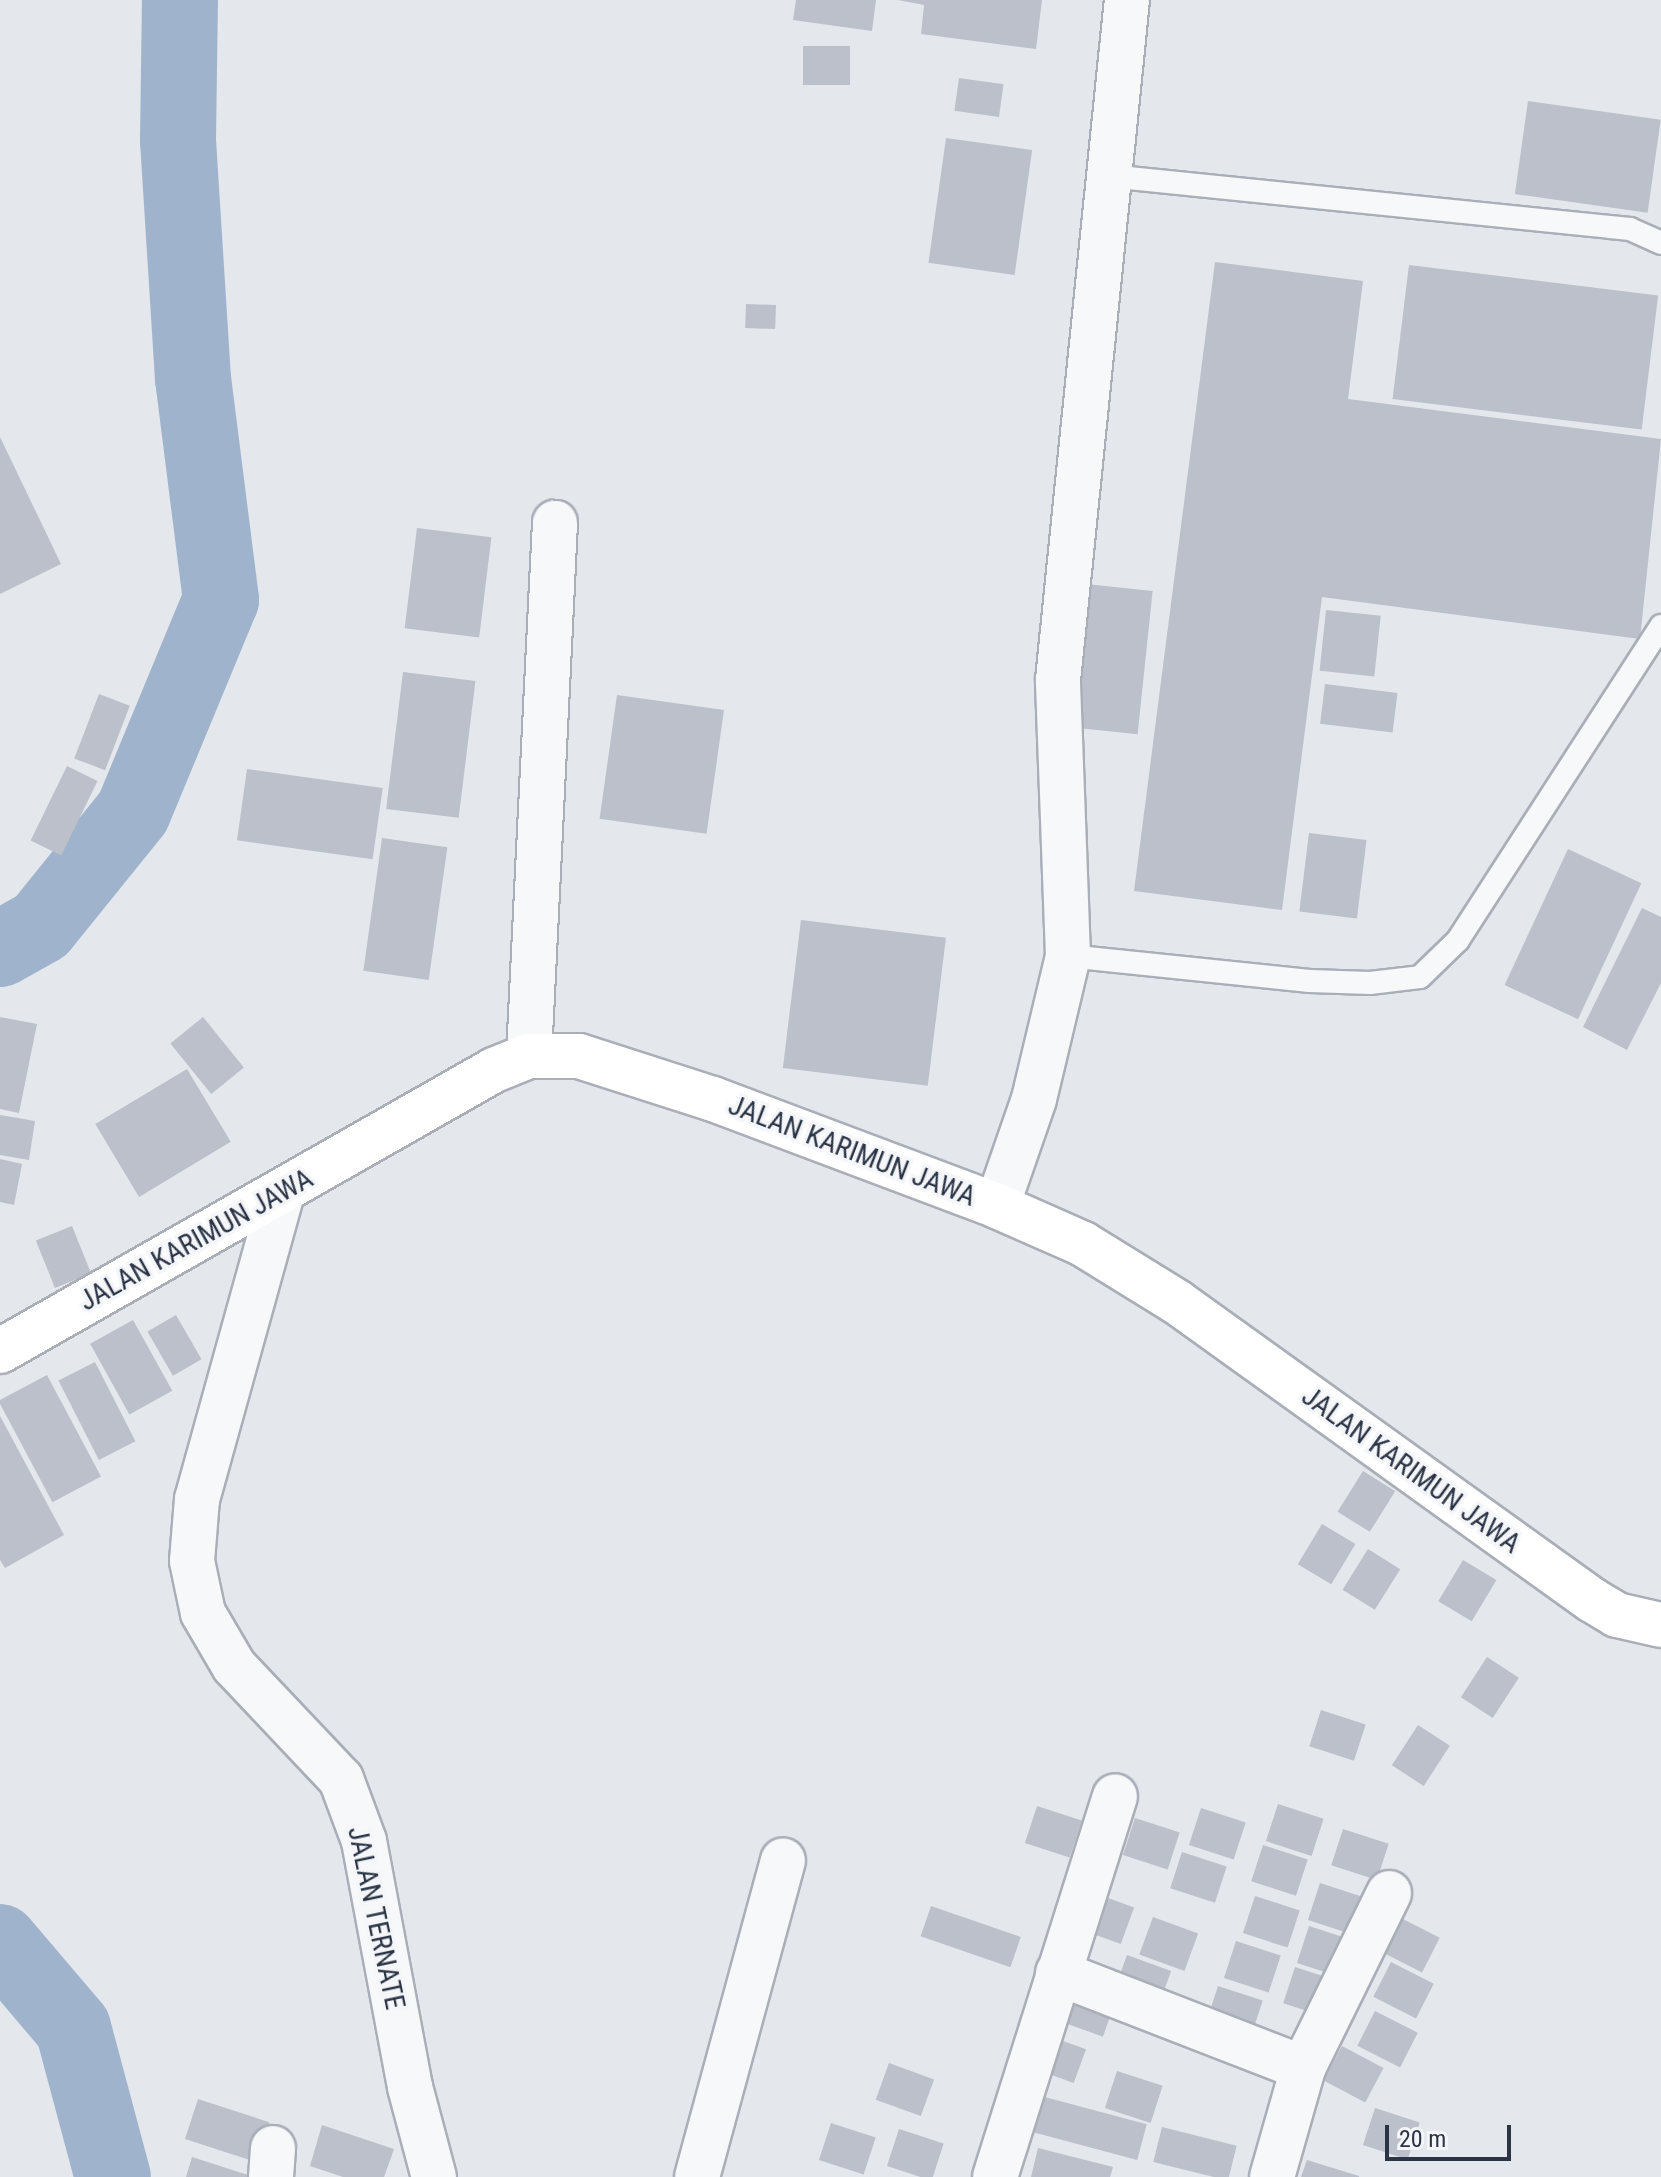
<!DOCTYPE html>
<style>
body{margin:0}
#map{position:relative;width:1661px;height:2177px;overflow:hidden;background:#e4e7ec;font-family:"Roboto Condensed",sans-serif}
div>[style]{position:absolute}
.river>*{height:76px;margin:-38px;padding:0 38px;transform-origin:38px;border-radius:38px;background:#9fb4cc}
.building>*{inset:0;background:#bbc0ca;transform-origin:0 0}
.roads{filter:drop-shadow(2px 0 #a9aeb7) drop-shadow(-2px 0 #a9aeb7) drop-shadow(0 2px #a9aeb7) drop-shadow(0 -2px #a9aeb7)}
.lane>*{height:22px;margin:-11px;padding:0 11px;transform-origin:11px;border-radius:11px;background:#f7f8fa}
.street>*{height:44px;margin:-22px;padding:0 22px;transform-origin:22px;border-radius:22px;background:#f7f8fa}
.secondary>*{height:44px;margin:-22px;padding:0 22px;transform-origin:22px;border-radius:22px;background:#fff}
span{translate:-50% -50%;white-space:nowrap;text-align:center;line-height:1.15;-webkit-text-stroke:7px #f4f6f9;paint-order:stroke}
.street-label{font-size:28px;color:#2b3445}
.scale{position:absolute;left:1385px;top:2125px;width:126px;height:36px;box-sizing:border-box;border:4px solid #2b3445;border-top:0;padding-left:10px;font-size:24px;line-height:28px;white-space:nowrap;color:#2b3445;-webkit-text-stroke:6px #f4f6f9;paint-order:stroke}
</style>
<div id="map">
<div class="river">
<i style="left:0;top:949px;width:47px;rotate:-29.3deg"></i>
<i style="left:41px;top:926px;width:146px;rotate:-51.1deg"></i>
<i style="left:133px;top:812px;width:230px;rotate:-67.5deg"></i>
<i style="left:221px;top:600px;width:223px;rotate:-97.2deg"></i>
<i style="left:193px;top:379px;width:239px;rotate:-93.6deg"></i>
<i style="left:178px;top:140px;width:140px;rotate:-89.2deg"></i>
<i style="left:0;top:1942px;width:113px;rotate:49.7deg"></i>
<i style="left:73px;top:2028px;width:154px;rotate:75deg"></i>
</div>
<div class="building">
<i style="clip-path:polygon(796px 0,876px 0,872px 31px,793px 20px)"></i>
<i style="clip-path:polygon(898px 0,1042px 0,1036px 49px,921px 34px,924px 5px)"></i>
<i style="left:803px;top:46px;width:47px;height:39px"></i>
<i style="left:959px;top:78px;width:45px;height:33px;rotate:8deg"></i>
<i style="left:1528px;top:101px;width:134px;height:94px;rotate:8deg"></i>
<i style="left:946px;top:138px;width:87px;height:126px;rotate:8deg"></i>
<i style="clip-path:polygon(1215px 262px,1363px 281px,1348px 399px,1661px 439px,1640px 639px,1322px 597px,1282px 910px,1134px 891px)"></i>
<i style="left:1409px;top:265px;width:251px;height:135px;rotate:7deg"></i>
<i style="left:746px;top:304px;width:30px;height:24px;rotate:2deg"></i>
<i style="clip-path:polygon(0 437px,61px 564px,0 594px)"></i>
<i style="left:417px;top:528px;width:75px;height:101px;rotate:7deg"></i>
<i style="left:1086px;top:584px;width:67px;height:144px;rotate:6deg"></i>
<i style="left:1326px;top:610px;width:55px;height:61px;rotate:6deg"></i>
<i style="left:403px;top:672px;width:73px;height:138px;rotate:7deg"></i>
<i style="left:1325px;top:684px;width:73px;height:40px;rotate:7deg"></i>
<i style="left:99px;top:694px;width:33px;height:69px;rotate:21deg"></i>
<i style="left:617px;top:695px;width:108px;height:125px;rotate:8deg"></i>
<i style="left:67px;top:766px;width:34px;height:83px;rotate:26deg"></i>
<i style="left:247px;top:769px;width:137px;height:72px;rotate:8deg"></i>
<i style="left:1309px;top:833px;width:58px;height:79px;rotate:7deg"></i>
<i style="left:382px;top:838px;width:66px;height:134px;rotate:8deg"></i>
<i style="left:1568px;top:849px;width:81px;height:150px;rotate:25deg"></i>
<i style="clip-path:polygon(1642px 908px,1661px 917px,1661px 983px,1627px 1050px,1583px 1027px)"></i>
<i style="left:801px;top:920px;width:146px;height:149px;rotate:7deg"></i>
<i style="clip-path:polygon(0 1017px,37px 1024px,19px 1113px,0 1109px)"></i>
<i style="left:203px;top:1017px;width:65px;height:42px;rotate:51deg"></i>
<i style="left:187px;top:1069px;width:85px;height:107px;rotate:59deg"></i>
<i style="clip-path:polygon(0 1115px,35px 1121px,29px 1160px,0 1155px)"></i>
<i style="clip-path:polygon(0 1159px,22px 1164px,14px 1205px,0 1202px)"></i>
<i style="left:72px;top:1226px;width:51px;height:39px;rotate:68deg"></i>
<i style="left:176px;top:1315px;width:51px;height:33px;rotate:60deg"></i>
<i style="left:133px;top:1320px;width:81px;height:49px;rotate:61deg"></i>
<i style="left:95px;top:1362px;width:89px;height:41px;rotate:63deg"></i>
<i style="left:47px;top:1375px;width:115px;height:55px;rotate:62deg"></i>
<i style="clip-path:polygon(0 1416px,64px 1535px,5px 1568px,0 1560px)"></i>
<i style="left:1363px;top:1471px;width:38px;height:48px;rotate:32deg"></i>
<i style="left:1322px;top:1524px;width:39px;height:47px;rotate:31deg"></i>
<i style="left:1368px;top:1549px;width:38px;height:48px;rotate:32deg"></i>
<i style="left:1463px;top:1560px;width:39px;height:48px;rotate:31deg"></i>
<i style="left:1487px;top:1657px;width:38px;height:48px;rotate:33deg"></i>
<i style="left:1321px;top:1710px;width:47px;height:38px;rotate:18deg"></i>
<i style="left:1418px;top:1725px;width:38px;height:48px;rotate:33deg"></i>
<i style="left:1278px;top:1804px;width:48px;height:39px;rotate:18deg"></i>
<i style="left:1037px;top:1806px;width:47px;height:39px;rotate:18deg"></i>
<i style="left:1201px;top:1808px;width:47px;height:39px;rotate:18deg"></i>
<i style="left:1135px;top:1818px;width:47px;height:39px;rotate:18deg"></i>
<i style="left:1343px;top:1829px;width:48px;height:38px;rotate:18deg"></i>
<i style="left:1263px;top:1845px;width:47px;height:38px;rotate:18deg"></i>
<i style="left:1182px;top:1852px;width:47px;height:38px;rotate:18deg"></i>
<i style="left:1320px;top:1883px;width:47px;height:39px;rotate:18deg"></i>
<i style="left:1089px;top:1891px;width:48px;height:39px;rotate:20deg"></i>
<i style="left:1255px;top:1896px;width:47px;height:39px;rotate:18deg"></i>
<i style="left:931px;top:1906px;width:95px;height:32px;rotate:19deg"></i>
<i style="left:1397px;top:1916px;width:48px;height:39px;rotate:27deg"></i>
<i style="left:1153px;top:1917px;width:48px;height:40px;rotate:20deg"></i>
<i style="left:1309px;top:1926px;width:47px;height:39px;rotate:18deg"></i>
<i style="left:1236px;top:1941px;width:47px;height:39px;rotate:18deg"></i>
<i style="left:1127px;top:1955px;width:47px;height:38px;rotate:20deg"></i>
<i style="left:1391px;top:1962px;width:48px;height:39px;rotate:27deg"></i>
<i style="left:1295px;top:1967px;width:47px;height:38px;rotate:18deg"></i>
<i style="left:1072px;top:1984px;width:47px;height:39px;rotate:20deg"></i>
<i style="left:1218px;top:1986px;width:47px;height:38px;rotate:18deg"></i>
<i style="left:1375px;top:2011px;width:48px;height:39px;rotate:27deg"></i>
<i style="left:1055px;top:2038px;width:33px;height:36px;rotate:20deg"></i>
<i style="left:1342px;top:2046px;width:47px;height:39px;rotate:28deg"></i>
<i style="left:889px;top:2063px;width:48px;height:39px;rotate:20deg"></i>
<i style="left:1117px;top:2071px;width:48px;height:39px;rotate:18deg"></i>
<i style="left:1026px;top:2092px;width:125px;height:37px;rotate:15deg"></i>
<i style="left:198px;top:2099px;width:75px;height:42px;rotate:18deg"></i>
<i style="left:1375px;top:2108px;width:47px;height:39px;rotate:18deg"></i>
<i style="left:831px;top:2123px;width:47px;height:39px;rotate:18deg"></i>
<i style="clip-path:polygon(322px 2125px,394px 2149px,384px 2177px,343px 2177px,310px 2166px)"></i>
<i style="left:1162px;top:2127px;width:77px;height:36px;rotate:14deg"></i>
<i style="left:899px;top:2129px;width:47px;height:39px;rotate:18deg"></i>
<i style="clip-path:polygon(1038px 2148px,1113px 2167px,1110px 2177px,1031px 2177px)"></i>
<i style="clip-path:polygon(192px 2157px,251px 2176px,251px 2177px,186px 2177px)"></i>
<i style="clip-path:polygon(1307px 2160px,1359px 2176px,1359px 2177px,1301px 2177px)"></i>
</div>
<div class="roads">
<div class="lane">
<i style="left:1109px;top:176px;width:524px;rotate:5.81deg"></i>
<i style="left:1630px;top:229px;width:34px;rotate:24deg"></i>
<i style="left:1068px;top:956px;width:243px;rotate:5.9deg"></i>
<i style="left:1310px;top:981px;width:60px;rotate:1.9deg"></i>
<i style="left:1370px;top:983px;width:50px;rotate:-6.8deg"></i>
<i style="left:1420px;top:977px;width:53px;rotate:-44.2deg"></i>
<i style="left:1458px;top:940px;width:374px;rotate:-57.1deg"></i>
</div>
<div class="street">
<i style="left:529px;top:1056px;width:534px;rotate:-87.21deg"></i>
<i style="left:282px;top:1193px;width:318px;rotate:105.5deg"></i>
<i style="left:197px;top:1499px;width:62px;rotate:94.6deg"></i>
<i style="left:192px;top:1561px;width:53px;rotate:78.1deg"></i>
<i style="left:203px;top:1613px;width:61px;rotate:59.7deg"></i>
<i style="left:234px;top:1666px;width:156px;rotate:46.6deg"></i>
<i style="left:341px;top:1779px;width:66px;rotate:69.6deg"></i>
<i style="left:364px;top:1841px;width:250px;rotate:79.4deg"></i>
<i style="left:410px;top:2087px;width:93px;rotate:75.1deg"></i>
<i style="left:997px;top:1206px;width:113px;rotate:-70.9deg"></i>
<i style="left:1034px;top:1099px;width:147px;rotate:-76.6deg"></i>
<i style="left:1068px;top:956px;width:276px;rotate:-92.1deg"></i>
<i style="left:1058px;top:680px;width:683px;rotate:-84.21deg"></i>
<i style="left:1058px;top:1973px;width:263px;rotate:21.2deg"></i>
<i style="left:271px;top:2177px;width:29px;rotate:-86deg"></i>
<i style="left:697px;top:2177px;width:328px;rotate:-74.8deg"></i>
<i style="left:995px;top:2177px;width:399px;rotate:-72.5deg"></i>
<i style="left:1272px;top:2177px;width:113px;rotate:-74.1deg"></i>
<i style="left:1303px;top:2068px;width:195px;rotate:-63.8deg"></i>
</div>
<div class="secondary">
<i style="left:0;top:1351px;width:568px;rotate:-29.63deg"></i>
<i style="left:494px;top:1070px;width:38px;rotate:-22deg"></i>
<i style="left:529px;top:1056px;width:50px"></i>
<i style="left:579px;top:1056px;width:141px;rotate:17.8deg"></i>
<i style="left:713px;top:1099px;width:303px;rotate:20.6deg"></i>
<i style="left:997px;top:1206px;width:94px;rotate:23.8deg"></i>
<i style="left:1083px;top:1244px;width:110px;rotate:31.7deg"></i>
<i style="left:1177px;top:1302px;width:511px;rotate:35.68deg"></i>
<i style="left:1592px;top:1600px;width:29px;rotate:31deg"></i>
<i style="left:1617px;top:1615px;width:45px;rotate:12.8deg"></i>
</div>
</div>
<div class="street-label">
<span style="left:852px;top:1151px;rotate:21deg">JALAN KARIMUN JAWA</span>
<span style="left:196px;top:1240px;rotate:-29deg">JALAN KARIMUN JAWA</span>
<span style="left:1411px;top:1470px;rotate:36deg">JALAN KARIMUN JAWA</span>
<span style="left:376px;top:1918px;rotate:78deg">JALAN TERNATE</span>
</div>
<div class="scale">20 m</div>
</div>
